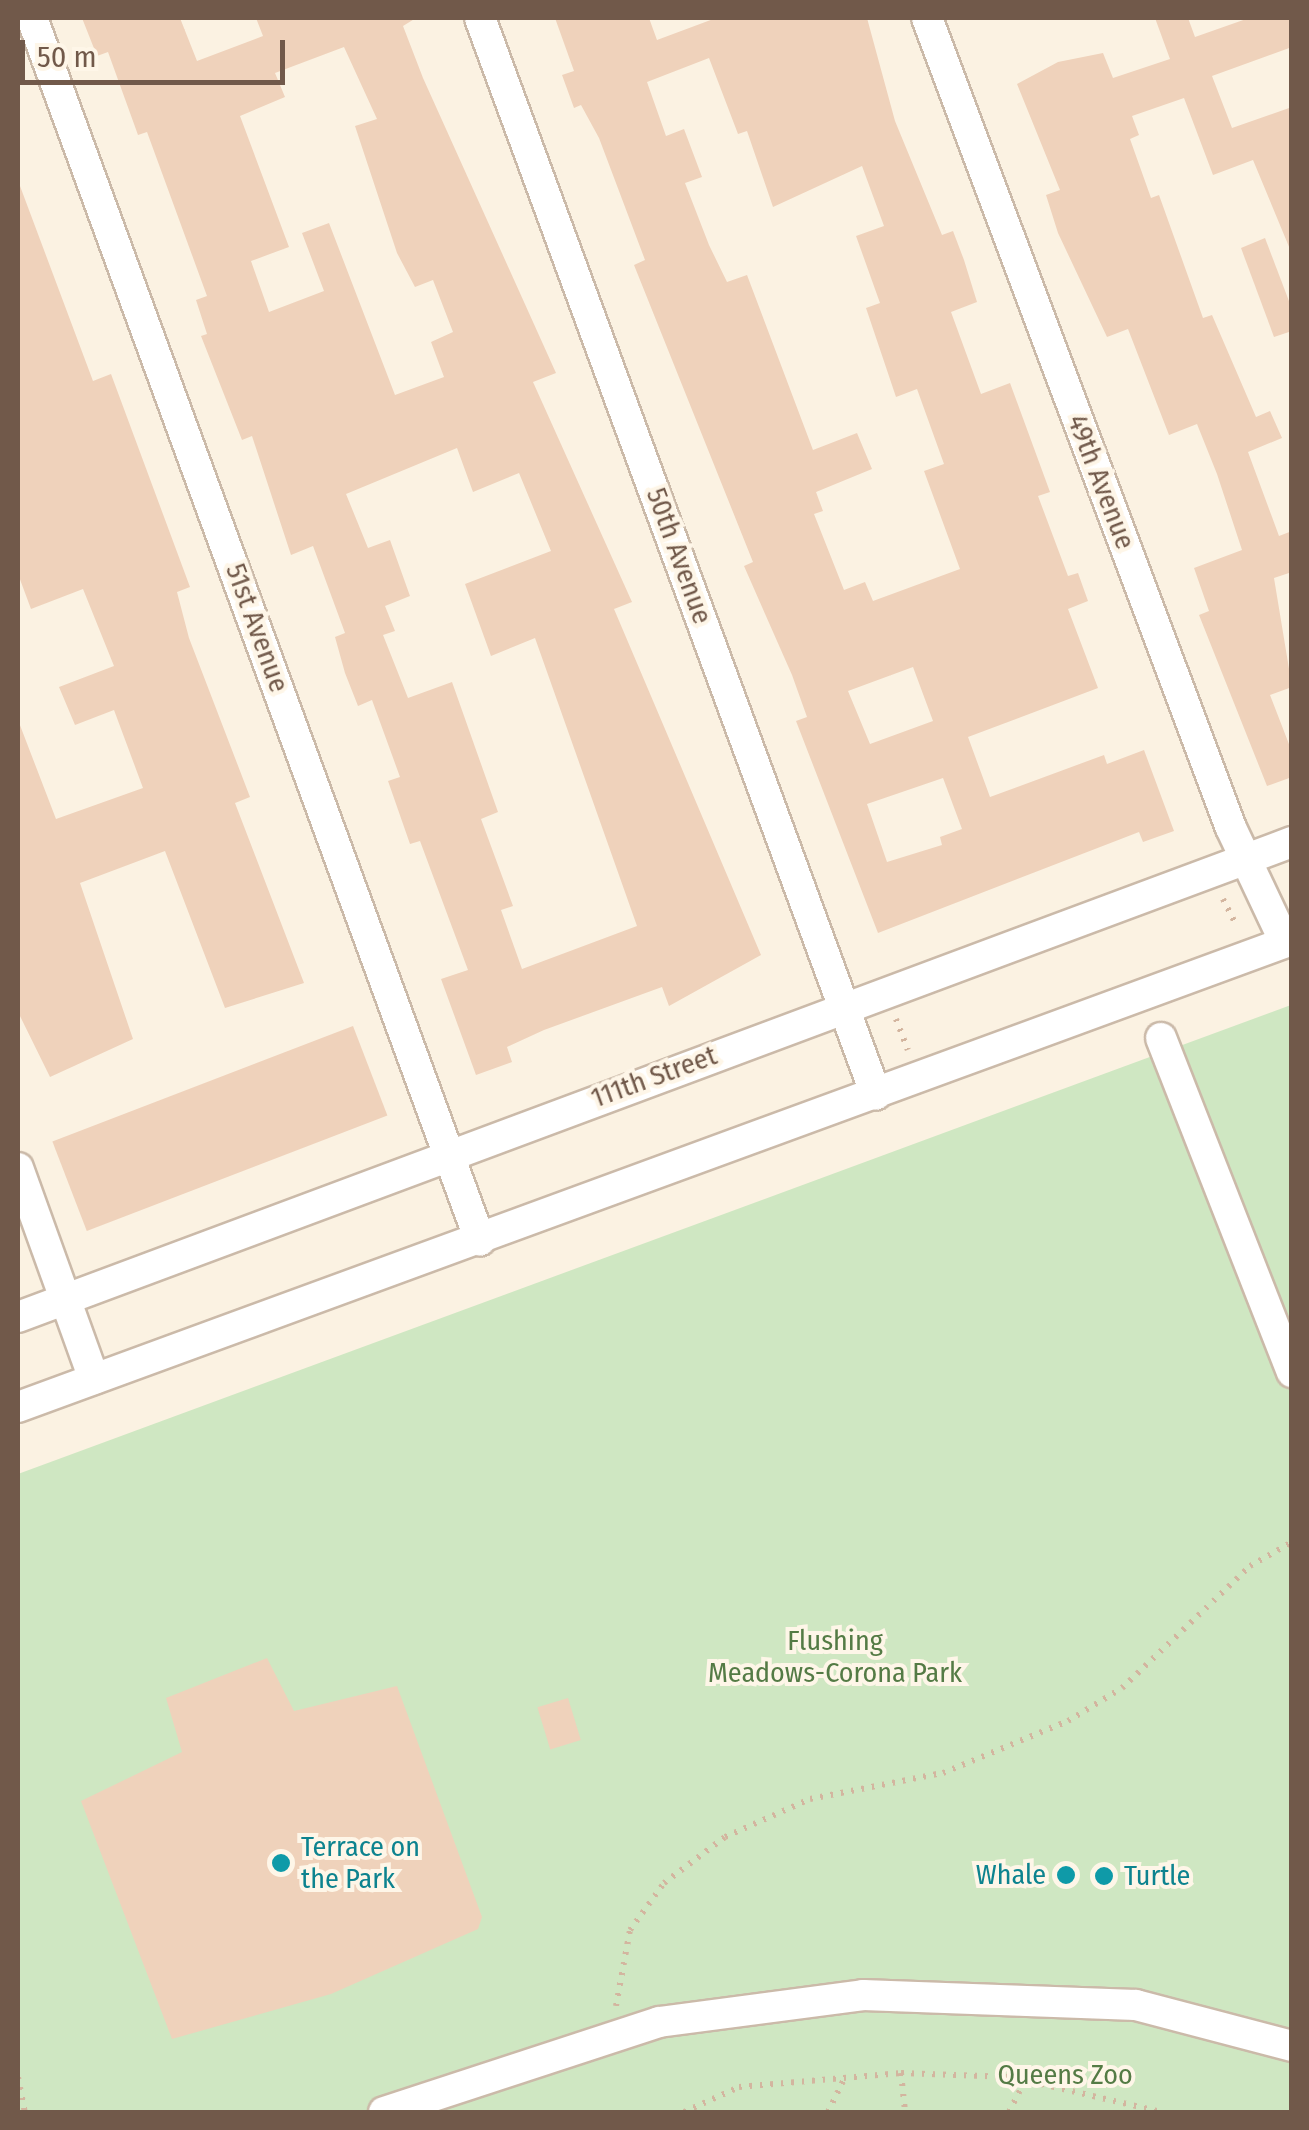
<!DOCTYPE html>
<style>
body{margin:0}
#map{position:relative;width:1309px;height:2130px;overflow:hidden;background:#fbf2e2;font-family:"Fira Sans Condensed",sans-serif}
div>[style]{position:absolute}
.green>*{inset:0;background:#cfe7c2}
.building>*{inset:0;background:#efd2bb;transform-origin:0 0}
.path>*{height:6px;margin-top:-3px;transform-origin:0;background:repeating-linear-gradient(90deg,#d3b59f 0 2.5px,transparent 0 10.5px)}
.roads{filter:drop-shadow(2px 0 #cbbaa9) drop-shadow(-2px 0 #cbbaa9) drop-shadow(0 2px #cbbaa9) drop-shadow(0 -2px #cbbaa9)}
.street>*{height:30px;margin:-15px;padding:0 15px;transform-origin:15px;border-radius:15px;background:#fff}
.dots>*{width:28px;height:28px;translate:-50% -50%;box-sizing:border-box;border:5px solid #fef6e8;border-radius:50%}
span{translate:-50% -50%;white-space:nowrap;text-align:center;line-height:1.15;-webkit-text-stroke:8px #fef6e8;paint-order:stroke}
.street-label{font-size:28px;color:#71594a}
.park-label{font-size:28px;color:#547b45}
.culture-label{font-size:28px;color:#0d838f}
.left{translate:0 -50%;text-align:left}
.right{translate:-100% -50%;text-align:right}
.frame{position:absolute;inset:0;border:20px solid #71594a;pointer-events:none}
.scale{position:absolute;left:20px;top:40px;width:265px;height:45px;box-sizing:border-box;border:5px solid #71594a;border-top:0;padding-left:12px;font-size:30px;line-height:35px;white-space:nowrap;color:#71594a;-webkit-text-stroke:8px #fef6e8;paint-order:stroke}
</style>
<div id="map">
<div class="green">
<i style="clip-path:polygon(1291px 1005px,1291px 2112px,18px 2112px,18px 1474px)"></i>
</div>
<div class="building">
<i style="clip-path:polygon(evenodd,82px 18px,180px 18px,197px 61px,263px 36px,256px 18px,416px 18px,403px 26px,423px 78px,556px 373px,533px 382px,632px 602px,614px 609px,761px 955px,669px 1006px,662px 987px,544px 1030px,507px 1047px,512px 1062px,476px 1075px,441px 979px,468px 970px,420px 841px,410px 844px,388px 781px,400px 777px,372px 700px,358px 706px,345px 673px,335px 637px,345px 633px,313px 546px,291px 555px,252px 436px,242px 440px,201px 336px,207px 334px,196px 300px,207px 296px,147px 132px,138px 135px,108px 52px,97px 56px,82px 18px,344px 47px,377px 119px,355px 126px,397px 253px,415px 287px,433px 280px,453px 332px,431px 342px,444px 377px,395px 395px,329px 223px,302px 233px,324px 291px,269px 312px,251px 261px,289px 247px,240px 116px,285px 97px,275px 73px,344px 47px,82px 18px,457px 448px,473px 492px,519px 473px,551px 551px,465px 584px,491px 656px,535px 638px,637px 926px,522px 969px,501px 910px,513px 906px,481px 819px,498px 812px,452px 682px,408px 698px,383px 635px,395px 631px,385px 606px,410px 596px,390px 540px,368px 548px,346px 494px,457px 448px)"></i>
<i style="clip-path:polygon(evenodd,555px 18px,649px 18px,657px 40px,716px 18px,867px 18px,895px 121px,942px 235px,953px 231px,964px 260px,977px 302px,951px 312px,981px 394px,1010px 383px,1050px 492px,1038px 496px,1068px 576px,1078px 573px,1088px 601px,1068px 609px,1098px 688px,968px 737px,990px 797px,1104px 755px,1107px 764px,1144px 750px,1174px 831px,1143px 842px,1139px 832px,878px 933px,796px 721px,807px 717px,792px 675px,744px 566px,753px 562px,634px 265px,645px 260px,599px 138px,581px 105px,574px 108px,562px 75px,574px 71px,555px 18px,709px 58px,738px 134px,747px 131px,773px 207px,862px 166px,884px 226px,856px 236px,880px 303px,866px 308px,896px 397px,917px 389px,944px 464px,924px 471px,960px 569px,873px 601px,865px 582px,844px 590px,814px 514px,823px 511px,816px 492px,872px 469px,857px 433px,813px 450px,747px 275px,727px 282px,709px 245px,685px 183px,702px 177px,684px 129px,666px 136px,647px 82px,709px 58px,555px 18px,913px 667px,933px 721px,870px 744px,848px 691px,913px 667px,555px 18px,943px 778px,962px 829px,940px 837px,942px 845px,887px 862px,867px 804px,943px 778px)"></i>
<i style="clip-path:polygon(1155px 18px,1188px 18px,1195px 37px,1249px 18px,1292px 18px,1292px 47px,1212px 76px,1232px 128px,1292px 107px,1292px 254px,1253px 160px,1213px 175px,1184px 98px,1132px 116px,1139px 135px,1130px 139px,1151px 198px,1159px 195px,1203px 318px,1212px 315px,1256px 417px,1270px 411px,1282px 438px,1248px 452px,1279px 536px,1292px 531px,1292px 572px,1274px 578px,1292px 687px,1270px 695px,1292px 752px,1292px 777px,1267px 786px,1199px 615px,1209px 611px,1194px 568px,1242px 550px,1217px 474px,1197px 424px,1169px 435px,1128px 329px,1107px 337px,1058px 233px,1046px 195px,1060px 190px,1017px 84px,1058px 62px,1103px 53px,1113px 78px,1170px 59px)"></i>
<i style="clip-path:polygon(20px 186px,93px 381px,111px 374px,190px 587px,177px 592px,189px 638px,250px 797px,235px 803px,304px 983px,225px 1008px,165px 851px,80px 883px,133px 1039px,50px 1077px,18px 1012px,18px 720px,56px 819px,143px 788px,114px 710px,75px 725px,59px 687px,114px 666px,83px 589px,31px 609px,18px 574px)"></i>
<i style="clip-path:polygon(1265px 238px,1292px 309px,1292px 331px,1274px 337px,1241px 248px)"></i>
<i style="left:353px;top:1026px;width:96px;height:322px;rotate:69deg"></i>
<i style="clip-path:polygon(267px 1658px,294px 1711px,397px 1686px,482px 1917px,478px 1929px,331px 1994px,172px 2039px,81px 1801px,182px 1752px,166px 1698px)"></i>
<i style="left:568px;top:1698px;width:44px;height:32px;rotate:73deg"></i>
</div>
<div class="path">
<i style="left:1223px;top:899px;width:29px;rotate:63deg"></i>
<i style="left:896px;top:1019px;width:33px;rotate:69deg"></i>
<i style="left:616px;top:2006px;width:77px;rotate:-79.6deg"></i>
<i style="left:630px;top:1930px;width:58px;rotate:-54.1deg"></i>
<i style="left:664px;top:1883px;width:76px;rotate:-37deg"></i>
<i style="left:725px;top:1837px;width:93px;rotate:-24.1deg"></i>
<i style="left:810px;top:1799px;width:136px;rotate:-11.1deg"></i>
<i style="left:943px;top:1773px;width:135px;rotate:-22.6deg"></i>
<i style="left:1068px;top:1721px;width:63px;rotate:-31.4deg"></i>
<i style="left:1122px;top:1688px;width:177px;rotate:-43.6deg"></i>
<i style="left:1250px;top:1566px;width:48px;rotate:-29.7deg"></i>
<i style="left:901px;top:2073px;width:39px;rotate:84deg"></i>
<i style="left:18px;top:2077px;width:36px;rotate:79deg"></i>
<i style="left:684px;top:2112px;width:60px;rotate:-24.4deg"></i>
<i style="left:739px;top:2087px;width:163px;rotate:-4.9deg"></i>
<i style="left:901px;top:2073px;width:110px;rotate:2.1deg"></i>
<i style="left:1011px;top:2077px;width:154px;rotate:13.1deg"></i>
<i style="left:828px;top:2112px;width:39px;rotate:-64deg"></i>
<i style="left:1009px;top:2112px;width:36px;rotate:-63deg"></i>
</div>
<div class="roads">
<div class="street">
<i style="left:32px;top:18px;width:1302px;rotate:69.87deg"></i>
<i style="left:480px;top:18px;width:1147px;rotate:69.81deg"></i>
<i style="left:927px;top:18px;width:865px;rotate:69.43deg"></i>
<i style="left:1231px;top:828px;width:126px;rotate:64.7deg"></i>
<i style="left:1161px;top:1038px;width:359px;rotate:68.6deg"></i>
<i style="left:18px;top:1168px;width:224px;rotate:70.2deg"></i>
<i style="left:18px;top:1317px;width:1360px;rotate:-20.45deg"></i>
<i style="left:18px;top:1407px;width:1357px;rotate:-20.13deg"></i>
<i style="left:384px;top:2112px;width:289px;rotate:-18.1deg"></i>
<i style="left:659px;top:2022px;width:206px;rotate:-7.5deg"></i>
<i style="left:863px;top:1995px;width:273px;rotate:2.1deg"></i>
<i style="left:1136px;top:2005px;width:161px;rotate:14.7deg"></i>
</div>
</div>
<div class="dots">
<i style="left:281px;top:1863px;background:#0f9aa8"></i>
<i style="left:1066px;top:1875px;background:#0f9aa8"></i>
<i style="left:1104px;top:1876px;background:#0f9aa8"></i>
</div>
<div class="street-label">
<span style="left:1101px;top:482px;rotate:69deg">49th Avenue</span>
<span style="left:679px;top:556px;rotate:70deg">50th Avenue</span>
<span style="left:257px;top:628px;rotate:70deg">51st Avenue</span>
<span style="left:654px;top:1077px;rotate:-20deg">111th Street</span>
</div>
<div class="park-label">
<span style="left:835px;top:1657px">Flushing<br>Meadows-Corona Park</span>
<span style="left:1065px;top:2075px">Queens Zoo</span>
</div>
<div class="culture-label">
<span class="left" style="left:301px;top:1863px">Terrace on<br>the Park</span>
<span class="right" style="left:1046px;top:1875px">Whale</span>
<span class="left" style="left:1124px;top:1876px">Turtle</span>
</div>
<div class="frame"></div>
<div class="scale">50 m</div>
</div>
